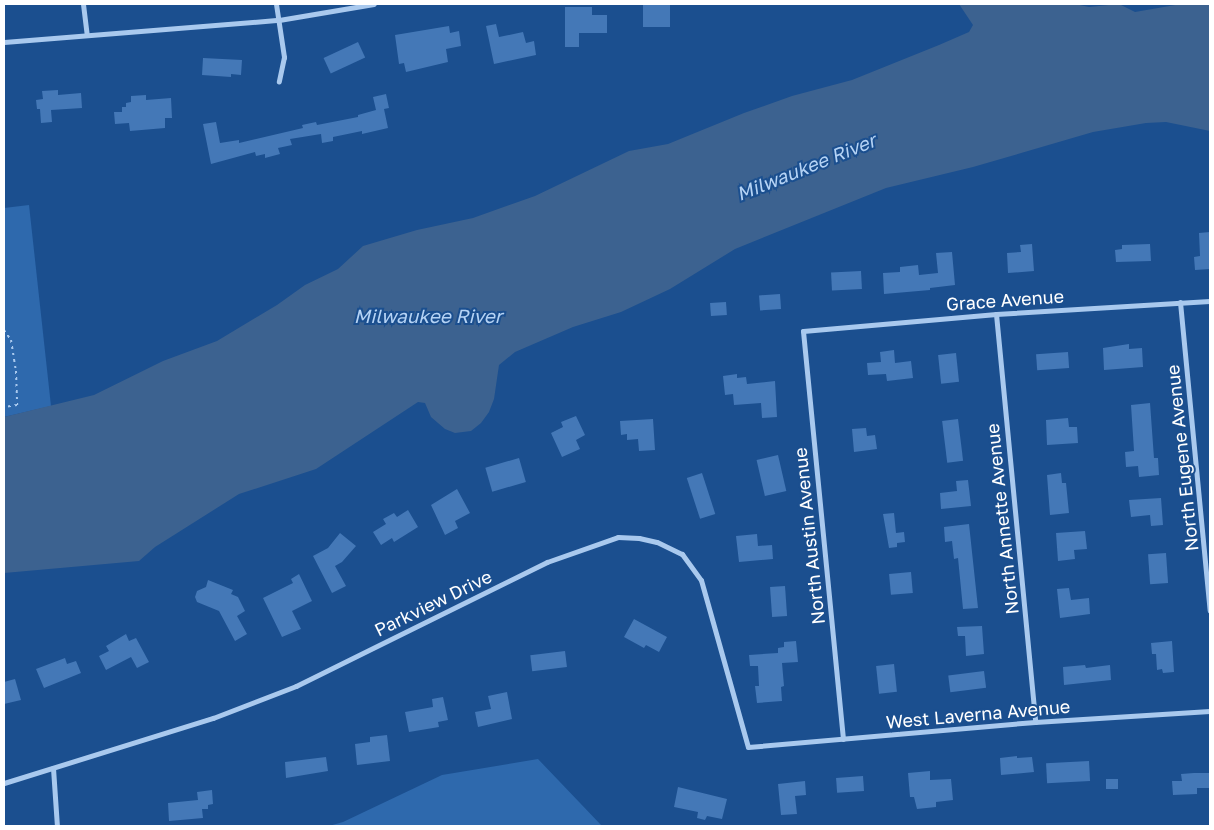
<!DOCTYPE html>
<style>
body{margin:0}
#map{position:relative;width:1214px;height:830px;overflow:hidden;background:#1b4f8f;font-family:"Golos Text",sans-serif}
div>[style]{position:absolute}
.green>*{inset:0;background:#2e69ad}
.water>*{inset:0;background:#3c6290}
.building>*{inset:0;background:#4478b7;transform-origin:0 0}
.path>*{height:2px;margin-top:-1px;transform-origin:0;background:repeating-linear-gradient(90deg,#a9c9ee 0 2.5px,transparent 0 6.5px)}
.street>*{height:5px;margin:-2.5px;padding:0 2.5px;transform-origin:2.5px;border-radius:2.5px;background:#a9c9ee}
span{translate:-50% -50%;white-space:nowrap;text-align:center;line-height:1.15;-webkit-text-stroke:4px #1b4f8f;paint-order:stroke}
.street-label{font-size:18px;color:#fff}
.water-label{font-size:19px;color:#b5d3f5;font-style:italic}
.frame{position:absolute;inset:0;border:5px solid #fff;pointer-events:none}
</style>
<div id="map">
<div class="green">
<i style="clip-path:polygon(29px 205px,51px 406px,4px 417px,4px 208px)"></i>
<i style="clip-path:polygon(538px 759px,602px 826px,329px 826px,343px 822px,442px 775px)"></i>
</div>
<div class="water">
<i style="clip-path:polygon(959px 4px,1075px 4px,1089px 7px,1119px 4px,1135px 12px,1181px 4px,1210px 4px,1210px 131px,1166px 122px,1146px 123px,1093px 132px,973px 167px,886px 188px,735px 249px,670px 289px,621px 312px,573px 327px,515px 352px,499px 365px,494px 399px,489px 412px,481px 423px,471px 431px,455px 433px,445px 429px,431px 417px,425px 403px,418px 402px,316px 469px,239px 494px,155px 547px,139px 561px,4px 573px,4px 417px,94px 395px,163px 361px,217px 341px,277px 305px,305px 285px,338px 269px,363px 246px,417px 230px,473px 218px,535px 196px,629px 151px,668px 144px,744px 113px,792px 96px,852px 80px,939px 45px,969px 32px,973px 25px)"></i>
</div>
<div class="building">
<i style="left:643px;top:4px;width:27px;height:23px"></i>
<i style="clip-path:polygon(565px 7px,592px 7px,592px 15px,607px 15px,607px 33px,579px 33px,579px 47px,565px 47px)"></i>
<i style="clip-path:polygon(496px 24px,499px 37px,523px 32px,526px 43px,534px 41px,536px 55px,494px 64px,486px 26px)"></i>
<i style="clip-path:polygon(449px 26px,450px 33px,459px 31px,461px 46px,446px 49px,448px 62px,406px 72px,404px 63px,399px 64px,395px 35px)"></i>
<i style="left:358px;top:42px;width:17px;height:38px;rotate:65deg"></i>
<i style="clip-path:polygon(203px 58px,242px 60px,241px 75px,231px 74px,231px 77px,202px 75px)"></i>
<i style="clip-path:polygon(58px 90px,58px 95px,81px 93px,82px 108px,51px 110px,52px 122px,41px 123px,40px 109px,37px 109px,36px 100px,43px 99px,42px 91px)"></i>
<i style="clip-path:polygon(386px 94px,389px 108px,384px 109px,388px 128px,362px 134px,362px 131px,333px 137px,333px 141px,322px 143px,321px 134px,290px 139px,292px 145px,278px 148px,280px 154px,265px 158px,265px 154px,256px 156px,255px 152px,211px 164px,203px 124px,216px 122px,220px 143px,239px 140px,239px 143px,303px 128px,302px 125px,316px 122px,317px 125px,358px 117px,358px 115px,376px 110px,373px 97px)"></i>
<i style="clip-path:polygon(146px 95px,146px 100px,171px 98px,172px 118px,165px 118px,165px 128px,130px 131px,129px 123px,115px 124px,114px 112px,122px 112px,122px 107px,126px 107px,126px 103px,131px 102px,131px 96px)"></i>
<i style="clip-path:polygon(1210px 232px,1210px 269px,1195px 270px,1194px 257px,1200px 256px,1199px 233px)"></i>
<i style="clip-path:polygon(1032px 244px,1034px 271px,1008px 273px,1007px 253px,1021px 252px,1020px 245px)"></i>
<i style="clip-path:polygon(1150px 244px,1151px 261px,1116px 262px,1115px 250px,1122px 249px,1122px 245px)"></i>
<i style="clip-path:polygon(952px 252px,955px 285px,930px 288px,930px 290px,884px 294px,883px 273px,900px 272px,900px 267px,918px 265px,919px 275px,938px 273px,936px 253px)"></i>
<i style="left:861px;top:271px;width:18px;height:30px;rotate:87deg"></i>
<i style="left:780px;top:294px;width:15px;height:21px;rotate:86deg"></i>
<i style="left:726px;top:302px;width:13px;height:16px;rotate:86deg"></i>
<i style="clip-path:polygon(1129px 344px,1129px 349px,1142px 348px,1143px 367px,1104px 370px,1103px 348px)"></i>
<i style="clip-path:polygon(894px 350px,895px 363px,911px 361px,913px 378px,887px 381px,886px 374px,868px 375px,867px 363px,881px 362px,880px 352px)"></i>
<i style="left:1068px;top:352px;width:16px;height:32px;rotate:86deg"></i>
<i style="left:956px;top:353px;width:29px;height:18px;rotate:84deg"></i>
<i style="clip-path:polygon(737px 374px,737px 378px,746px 377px,747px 384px,775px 381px,777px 417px,762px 418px,761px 403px,734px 405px,733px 394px,725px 395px,723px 376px)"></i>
<i style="clip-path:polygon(1150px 403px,1154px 458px,1158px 458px,1159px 475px,1139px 477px,1138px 466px,1126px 467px,1125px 452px,1134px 451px,1131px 405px)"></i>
<i style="clip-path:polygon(576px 416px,585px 435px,576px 440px,580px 449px,562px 457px,551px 433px,563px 427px,561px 422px)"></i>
<i style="clip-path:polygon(1068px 418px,1069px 427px,1077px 427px,1078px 443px,1047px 445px,1046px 420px)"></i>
<i style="clip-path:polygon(653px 419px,655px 450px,639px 451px,638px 439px,627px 440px,627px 434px,621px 435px,620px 421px)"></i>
<i style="left:958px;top:419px;width:42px;height:16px;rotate:83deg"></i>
<i style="clip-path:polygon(866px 428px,867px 436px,875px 435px,877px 449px,854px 452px,852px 429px)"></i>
<i style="left:778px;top:455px;width:37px;height:22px;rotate:77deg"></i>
<i style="left:519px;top:458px;width:25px;height:35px;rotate:74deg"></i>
<i style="left:702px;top:473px;width:43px;height:16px;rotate:72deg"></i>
<i style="clip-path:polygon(1061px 473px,1062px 483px,1066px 483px,1069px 513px,1050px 515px,1047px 475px)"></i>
<i style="clip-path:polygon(968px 480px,971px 506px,941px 509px,940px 493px,957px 491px,956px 481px)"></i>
<i style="clip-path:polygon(457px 489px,470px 513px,455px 521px,458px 528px,445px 535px,431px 505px)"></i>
<i style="clip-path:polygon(1161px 498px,1163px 525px,1151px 526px,1150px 515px,1131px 517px,1129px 500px)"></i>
<i style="clip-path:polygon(408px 510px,418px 527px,394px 542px,392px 538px,381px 545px,373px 532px,386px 524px,383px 519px,394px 513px,397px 517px)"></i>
<i style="clip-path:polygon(894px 513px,896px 533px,904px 532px,905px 542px,897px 543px,897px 547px,889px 548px,883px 514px)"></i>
<i style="clip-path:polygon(969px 524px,978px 608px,963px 609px,958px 558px,954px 559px,952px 541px,945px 542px,944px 527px)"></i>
<i style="clip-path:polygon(1085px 531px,1087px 549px,1074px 550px,1075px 559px,1058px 561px,1056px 533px)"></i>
<i style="clip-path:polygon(340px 533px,356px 546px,342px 562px,335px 566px,346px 586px,332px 593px,313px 556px,328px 548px)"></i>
<i style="clip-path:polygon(757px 534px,758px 546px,772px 545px,773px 559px,739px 562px,736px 536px)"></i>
<i style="left:1166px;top:553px;width:30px;height:18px;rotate:86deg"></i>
<i style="left:911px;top:572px;width:21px;height:22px;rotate:85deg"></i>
<i style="clip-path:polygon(299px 574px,312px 601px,292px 611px,301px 629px,282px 637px,263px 598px,293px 583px,291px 579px)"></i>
<i style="clip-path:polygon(208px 580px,233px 590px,231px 594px,238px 597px,245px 611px,237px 616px,247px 634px,235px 641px,219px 611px,197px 602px,195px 597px,197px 591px,206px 587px)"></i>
<i style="left:785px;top:586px;width:30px;height:15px;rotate:86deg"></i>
<i style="clip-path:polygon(1069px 588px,1071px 600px,1089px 598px,1090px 614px,1060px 618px,1057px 589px)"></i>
<i style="clip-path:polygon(634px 619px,667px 637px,659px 652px,646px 645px,644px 648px,624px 637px)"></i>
<i style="clip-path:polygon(982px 626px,984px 654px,966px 656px,965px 636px,958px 636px,957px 627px)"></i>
<i style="clip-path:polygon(126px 634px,129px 641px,136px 638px,149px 662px,137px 668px,131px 657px,106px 670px,99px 656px,109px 651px,106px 646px)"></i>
<i style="clip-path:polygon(796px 641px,798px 662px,782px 663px,784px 686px,781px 687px,782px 701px,757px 703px,755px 686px,759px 686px,758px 666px,750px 666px,749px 655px,778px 653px,778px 648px,784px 647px,784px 642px)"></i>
<i style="clip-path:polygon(1172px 641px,1174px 672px,1163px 673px,1162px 669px,1157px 670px,1156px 654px,1152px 654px,1151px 643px)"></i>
<i style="left:565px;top:651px;width:16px;height:35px;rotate:83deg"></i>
<i style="clip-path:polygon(65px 658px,67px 664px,76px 661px,81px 673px,44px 688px,36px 669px)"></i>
<i style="left:894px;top:664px;width:28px;height:18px;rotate:84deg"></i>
<i style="clip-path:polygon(1085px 665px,1086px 668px,1110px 665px,1111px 680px,1064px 685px,1063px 667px)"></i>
<i style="left:984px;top:671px;width:17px;height:36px;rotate:83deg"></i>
<i style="clip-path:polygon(15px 679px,21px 700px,4px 704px,4px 682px)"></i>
<i style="clip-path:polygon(507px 692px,512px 719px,478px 727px,475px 712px,491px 709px,488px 696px)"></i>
<i style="clip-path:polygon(443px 697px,448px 720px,438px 722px,439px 727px,409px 732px,405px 712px,433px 707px,432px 699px)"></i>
<i style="clip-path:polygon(387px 735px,390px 761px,357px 765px,355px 744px,370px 742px,370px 737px)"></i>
<i style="clip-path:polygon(1017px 756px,1017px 758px,1032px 757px,1034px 772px,1001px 775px,1000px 758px)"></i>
<i style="clip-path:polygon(326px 757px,328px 771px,286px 778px,285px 762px)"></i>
<i style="left:1089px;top:761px;width:20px;height:43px;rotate:87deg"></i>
<i style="clip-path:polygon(930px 771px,930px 780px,951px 779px,953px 800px,936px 802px,936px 807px,917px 809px,914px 797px,910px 797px,908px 773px)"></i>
<i style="clip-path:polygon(1194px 773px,1210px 773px,1210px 788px,1197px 788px,1197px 794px,1173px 795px,1172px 781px,1182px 781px,1181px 774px)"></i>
<i style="left:863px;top:776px;width:15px;height:27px;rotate:86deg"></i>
<i style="left:1106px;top:779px;width:12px;height:10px"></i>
<i style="clip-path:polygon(805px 781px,806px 795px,795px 796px,797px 814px,781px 815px,778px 784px)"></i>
<i style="clip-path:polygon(678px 787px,727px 799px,722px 819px,707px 816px,705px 820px,697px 818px,698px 812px,674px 807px)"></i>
<i style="clip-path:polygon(212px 790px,213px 804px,208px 805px,208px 809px,202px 809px,203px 818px,169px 821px,168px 803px,198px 800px,197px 792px)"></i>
</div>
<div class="path">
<i style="left:4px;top:330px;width:12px;rotate:55deg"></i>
<i style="left:11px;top:340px;width:31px;rotate:81deg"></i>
<i style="left:16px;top:371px;width:34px;rotate:88deg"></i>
<i style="left:17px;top:405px;width:13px;rotate:171deg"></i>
</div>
<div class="street">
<i style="left:83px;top:4px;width:31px;rotate:83deg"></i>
<i style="left:276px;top:4px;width:54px;rotate:81.4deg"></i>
<i style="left:284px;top:57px;width:25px;rotate:102deg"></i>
<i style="left:4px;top:42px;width:276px;rotate:-4.6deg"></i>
<i style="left:279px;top:20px;width:96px;rotate:-9.6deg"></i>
<i style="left:1180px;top:302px;width:310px;rotate:84.5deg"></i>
<i style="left:996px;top:314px;width:410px;rotate:84.5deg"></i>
<i style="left:843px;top:739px;width:410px;rotate:-95.6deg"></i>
<i style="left:803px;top:331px;width:194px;rotate:-5deg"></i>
<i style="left:996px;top:314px;width:214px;rotate:-3.5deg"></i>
<i style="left:53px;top:768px;width:58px;rotate:86.1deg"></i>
<i style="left:4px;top:783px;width:219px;rotate:-17.3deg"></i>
<i style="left:213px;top:718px;width:89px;rotate:-21.1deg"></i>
<i style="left:296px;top:686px;width:280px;rotate:-26.3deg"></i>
<i style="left:547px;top:562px;width:75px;rotate:-19.4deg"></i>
<i style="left:618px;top:537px;width:21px;rotate:3deg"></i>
<i style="left:639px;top:538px;width:18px;rotate:13deg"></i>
<i style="left:657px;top:542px;width:28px;rotate:26deg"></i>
<i style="left:682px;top:554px;width:32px;rotate:54deg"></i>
<i style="left:701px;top:580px;width:173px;rotate:74.3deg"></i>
<i style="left:748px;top:747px;width:288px;rotate:-5deg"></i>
<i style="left:1035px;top:722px;width:175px;rotate:-3.6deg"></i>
</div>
<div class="street-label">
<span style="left:1005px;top:300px;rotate:-4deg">Grace Avenue</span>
<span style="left:1182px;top:458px;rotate:-96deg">North Eugene Avenue</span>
<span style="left:1002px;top:519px;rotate:-96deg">North Annette Avenue</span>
<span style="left:809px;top:536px;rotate:-96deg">North Austin Avenue</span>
<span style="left:433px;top:603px;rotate:-26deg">Parkview Drive</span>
<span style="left:978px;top:714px;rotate:-5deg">West Laverna Avenue</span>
</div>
<div class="water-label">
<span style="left:806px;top:167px;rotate:-22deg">Milwaukee River</span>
<span style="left:428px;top:316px">Milwaukee River</span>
</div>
<div class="frame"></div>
</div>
